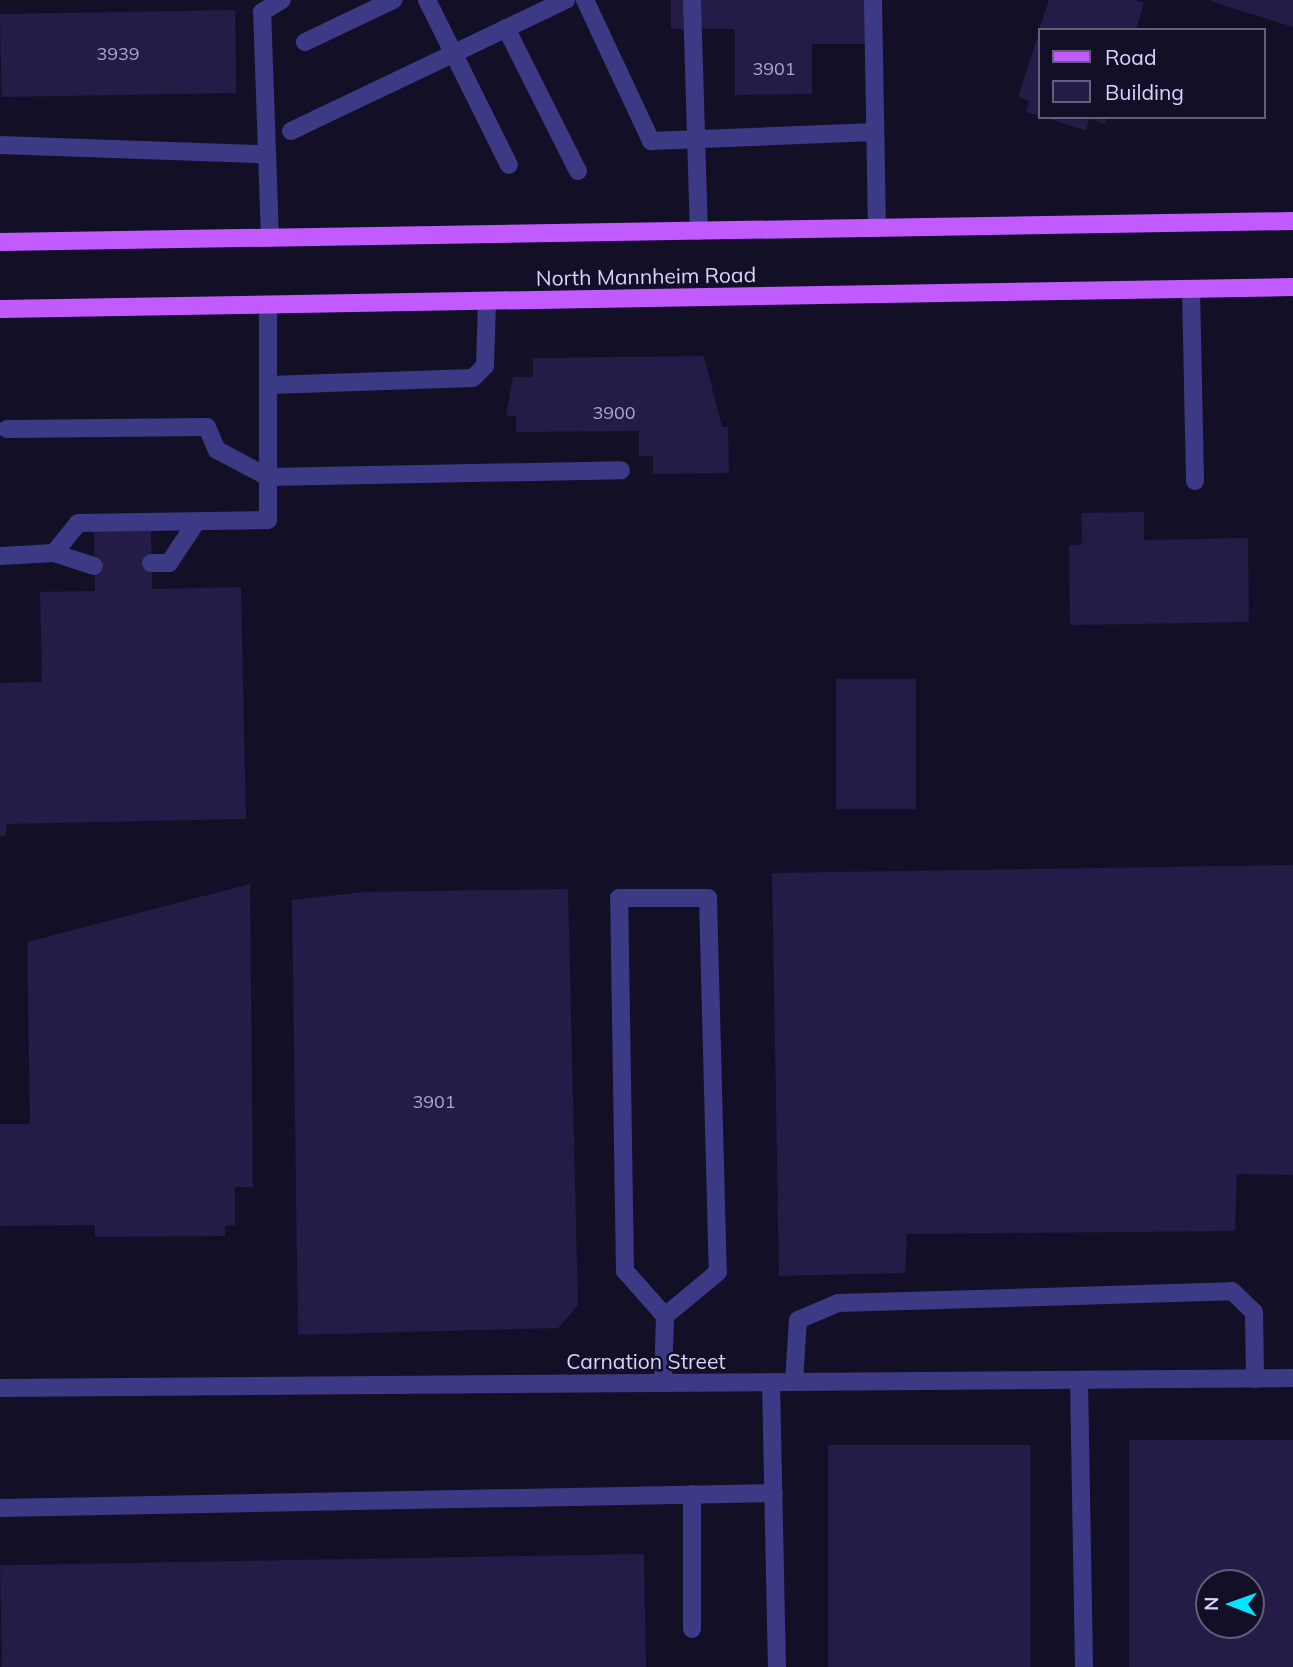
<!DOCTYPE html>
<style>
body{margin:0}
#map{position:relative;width:1293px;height:1667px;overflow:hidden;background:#130f26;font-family:Mulish,sans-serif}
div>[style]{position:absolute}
.building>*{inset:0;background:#241b47;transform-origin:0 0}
.lane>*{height:18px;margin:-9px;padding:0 9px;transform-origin:9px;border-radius:9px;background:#3d3a85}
.street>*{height:18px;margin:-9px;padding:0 9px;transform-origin:9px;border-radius:9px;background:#3d3a85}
.primary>*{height:18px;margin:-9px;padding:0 9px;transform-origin:9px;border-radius:9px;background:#c25bff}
span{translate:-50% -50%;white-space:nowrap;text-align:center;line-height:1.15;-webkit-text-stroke:5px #130f26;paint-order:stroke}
.number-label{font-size:18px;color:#aca6d1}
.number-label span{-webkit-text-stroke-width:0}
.street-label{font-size:21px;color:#d9d4ff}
.legend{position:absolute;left:1038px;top:28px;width:228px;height:91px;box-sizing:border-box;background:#130f26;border:2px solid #625e7d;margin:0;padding:9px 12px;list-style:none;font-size:21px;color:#d9d4ff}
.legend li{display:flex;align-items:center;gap:14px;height:35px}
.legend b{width:35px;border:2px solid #625e7d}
.north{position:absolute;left:1195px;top:1569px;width:70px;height:70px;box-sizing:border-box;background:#130f26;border:2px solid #625e7d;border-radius:50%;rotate:271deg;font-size:19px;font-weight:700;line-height:28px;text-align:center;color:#d9d4ff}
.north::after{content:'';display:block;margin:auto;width:24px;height:32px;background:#00e5ff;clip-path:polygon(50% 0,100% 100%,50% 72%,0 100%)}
</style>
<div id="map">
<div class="building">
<i style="clip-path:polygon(671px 0,882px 0,882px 44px,812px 44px,812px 94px,735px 95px,735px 29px,671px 29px)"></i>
<i style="clip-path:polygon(1049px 0,1133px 0,1144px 3px,1136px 30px,1039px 30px)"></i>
<i style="clip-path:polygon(1293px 0,1293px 27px,1210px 1px,1211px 0)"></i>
<i style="left:235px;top:10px;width:83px;height:235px;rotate:89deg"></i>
<i style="clip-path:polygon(1039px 32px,1039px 116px,1026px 112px,1029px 101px,1018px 97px)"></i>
<i style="clip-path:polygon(1044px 117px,1107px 117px,1105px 124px,1089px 118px,1086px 131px)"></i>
<i style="clip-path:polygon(704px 356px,722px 427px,728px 427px,729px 473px,653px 474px,653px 456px,639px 456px,639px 431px,516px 432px,516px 416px,506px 416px,513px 377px,533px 377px,533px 358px)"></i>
<i style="clip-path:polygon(1144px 512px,1144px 540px,1248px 538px,1249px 622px,1070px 625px,1069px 545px,1082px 545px,1081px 513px)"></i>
<i style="clip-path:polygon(151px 529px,152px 589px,241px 587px,246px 819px,6px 824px,6px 836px,0 836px,0 683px,42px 682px,40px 592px,95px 591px,94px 530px)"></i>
<i style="left:916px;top:679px;width:130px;height:80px;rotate:90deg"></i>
<i style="clip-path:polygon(1293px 865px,1293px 1175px,1237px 1174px,1235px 1231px,907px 1234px,905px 1273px,779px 1276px,772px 873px)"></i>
<i style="clip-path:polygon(250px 884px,253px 1187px,235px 1187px,235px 1225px,225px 1226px,225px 1236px,95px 1237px,95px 1225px,0 1226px,0 1124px,30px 1124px,27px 942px)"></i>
<i style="clip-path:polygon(568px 889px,578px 1305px,558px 1328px,298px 1335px,292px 900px,364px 892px)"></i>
<i style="clip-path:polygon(evenodd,1129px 1440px,1293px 1440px,1293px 1667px,1129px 1667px,1129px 1440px,1209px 1583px,1251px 1583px,1251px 1625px,1209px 1625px,1209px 1583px)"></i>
<i style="left:828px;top:1445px;width:202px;height:222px"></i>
<i style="left:644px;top:1554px;width:113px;height:644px;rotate:89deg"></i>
</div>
<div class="lane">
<i style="left:427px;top:0;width:184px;rotate:63.6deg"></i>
<i style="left:585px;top:0;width:156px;rotate:64.9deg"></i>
<i style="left:651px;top:141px;width:224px;rotate:-2.3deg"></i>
<i style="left:692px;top:0;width:231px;rotate:88.3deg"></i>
<i style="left:873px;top:0;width:228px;rotate:89deg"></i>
<i style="left:506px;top:28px;width:160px;rotate:63.3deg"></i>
<i style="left:305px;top:42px;width:98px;rotate:-25.5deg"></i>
<i style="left:291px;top:131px;width:305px;rotate:-25.5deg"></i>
<i style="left:0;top:145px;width:262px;rotate:2deg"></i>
<i style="left:270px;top:238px;width:226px;rotate:-92deg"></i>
<i style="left:262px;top:12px;width:23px;rotate:-31deg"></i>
<i style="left:1191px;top:289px;width:192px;rotate:88.8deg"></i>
<i style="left:270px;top:385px;width:203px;rotate:-2deg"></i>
<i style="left:473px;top:378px;width:17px;rotate:-45deg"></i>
<i style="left:485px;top:366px;width:65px;rotate:-88.2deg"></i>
<i style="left:7px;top:429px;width:200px;rotate:-0.6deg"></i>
<i style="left:207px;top:427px;width:25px;rotate:67deg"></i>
<i style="left:217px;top:450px;width:58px;rotate:27.9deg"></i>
<i style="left:268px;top:477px;width:353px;rotate:-1.1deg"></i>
<i style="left:54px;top:553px;width:42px;rotate:18deg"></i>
<i style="left:0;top:556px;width:54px;rotate:-3.2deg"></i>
<i style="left:54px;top:553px;width:38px;rotate:-51deg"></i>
<i style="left:78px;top:523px;width:190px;rotate:-0.9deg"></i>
<i style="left:268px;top:520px;width:215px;rotate:-90deg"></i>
<i style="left:151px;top:563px;width:18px"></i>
<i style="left:169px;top:563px;width:50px;rotate:-56.3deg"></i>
<i style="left:1079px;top:1380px;width:287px;rotate:89deg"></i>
<i style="left:794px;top:1382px;width:62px;rotate:-86.3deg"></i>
<i style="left:798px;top:1320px;width:43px;rotate:-23deg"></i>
<i style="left:838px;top:1303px;width:394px;rotate:-1.7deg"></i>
<i style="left:1232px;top:1291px;width:30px;rotate:44deg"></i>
<i style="left:1254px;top:1312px;width:67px;rotate:89.1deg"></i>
<i style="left:663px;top:1383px;width:67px;rotate:-88.3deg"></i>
<i style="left:665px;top:1316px;width:60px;rotate:-131.6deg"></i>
<i style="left:625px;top:1271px;width:373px;rotate:-90.9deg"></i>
<i style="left:619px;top:898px;width:89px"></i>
<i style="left:708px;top:898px;width:374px;rotate:88.5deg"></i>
<i style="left:718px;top:1272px;width:69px;rotate:140.3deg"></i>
<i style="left:771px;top:1383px;width:284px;rotate:88.8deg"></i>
<i style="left:692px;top:1494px;width:135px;rotate:90deg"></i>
<i style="left:0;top:1508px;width:774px;rotate:-1.11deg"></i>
</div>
<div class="street">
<i style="left:0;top:1388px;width:1293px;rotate:-0.44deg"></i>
</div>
<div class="primary">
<i style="left:0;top:242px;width:1293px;rotate:-0.93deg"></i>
<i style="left:0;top:309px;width:1293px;rotate:-0.97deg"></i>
</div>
<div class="number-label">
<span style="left:118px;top:54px">3939</span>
<span style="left:774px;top:69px">3901</span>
<span style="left:614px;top:413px">3900</span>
<span style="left:434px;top:1102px">3901</span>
</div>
<div class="street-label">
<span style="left:646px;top:276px;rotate:-1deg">North Mannheim Road</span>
<span style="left:646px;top:1361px">Carnation Street</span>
</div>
<ul class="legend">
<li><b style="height:9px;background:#c25bff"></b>Road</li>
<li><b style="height:19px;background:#241b47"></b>Building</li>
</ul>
<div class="north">N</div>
</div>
